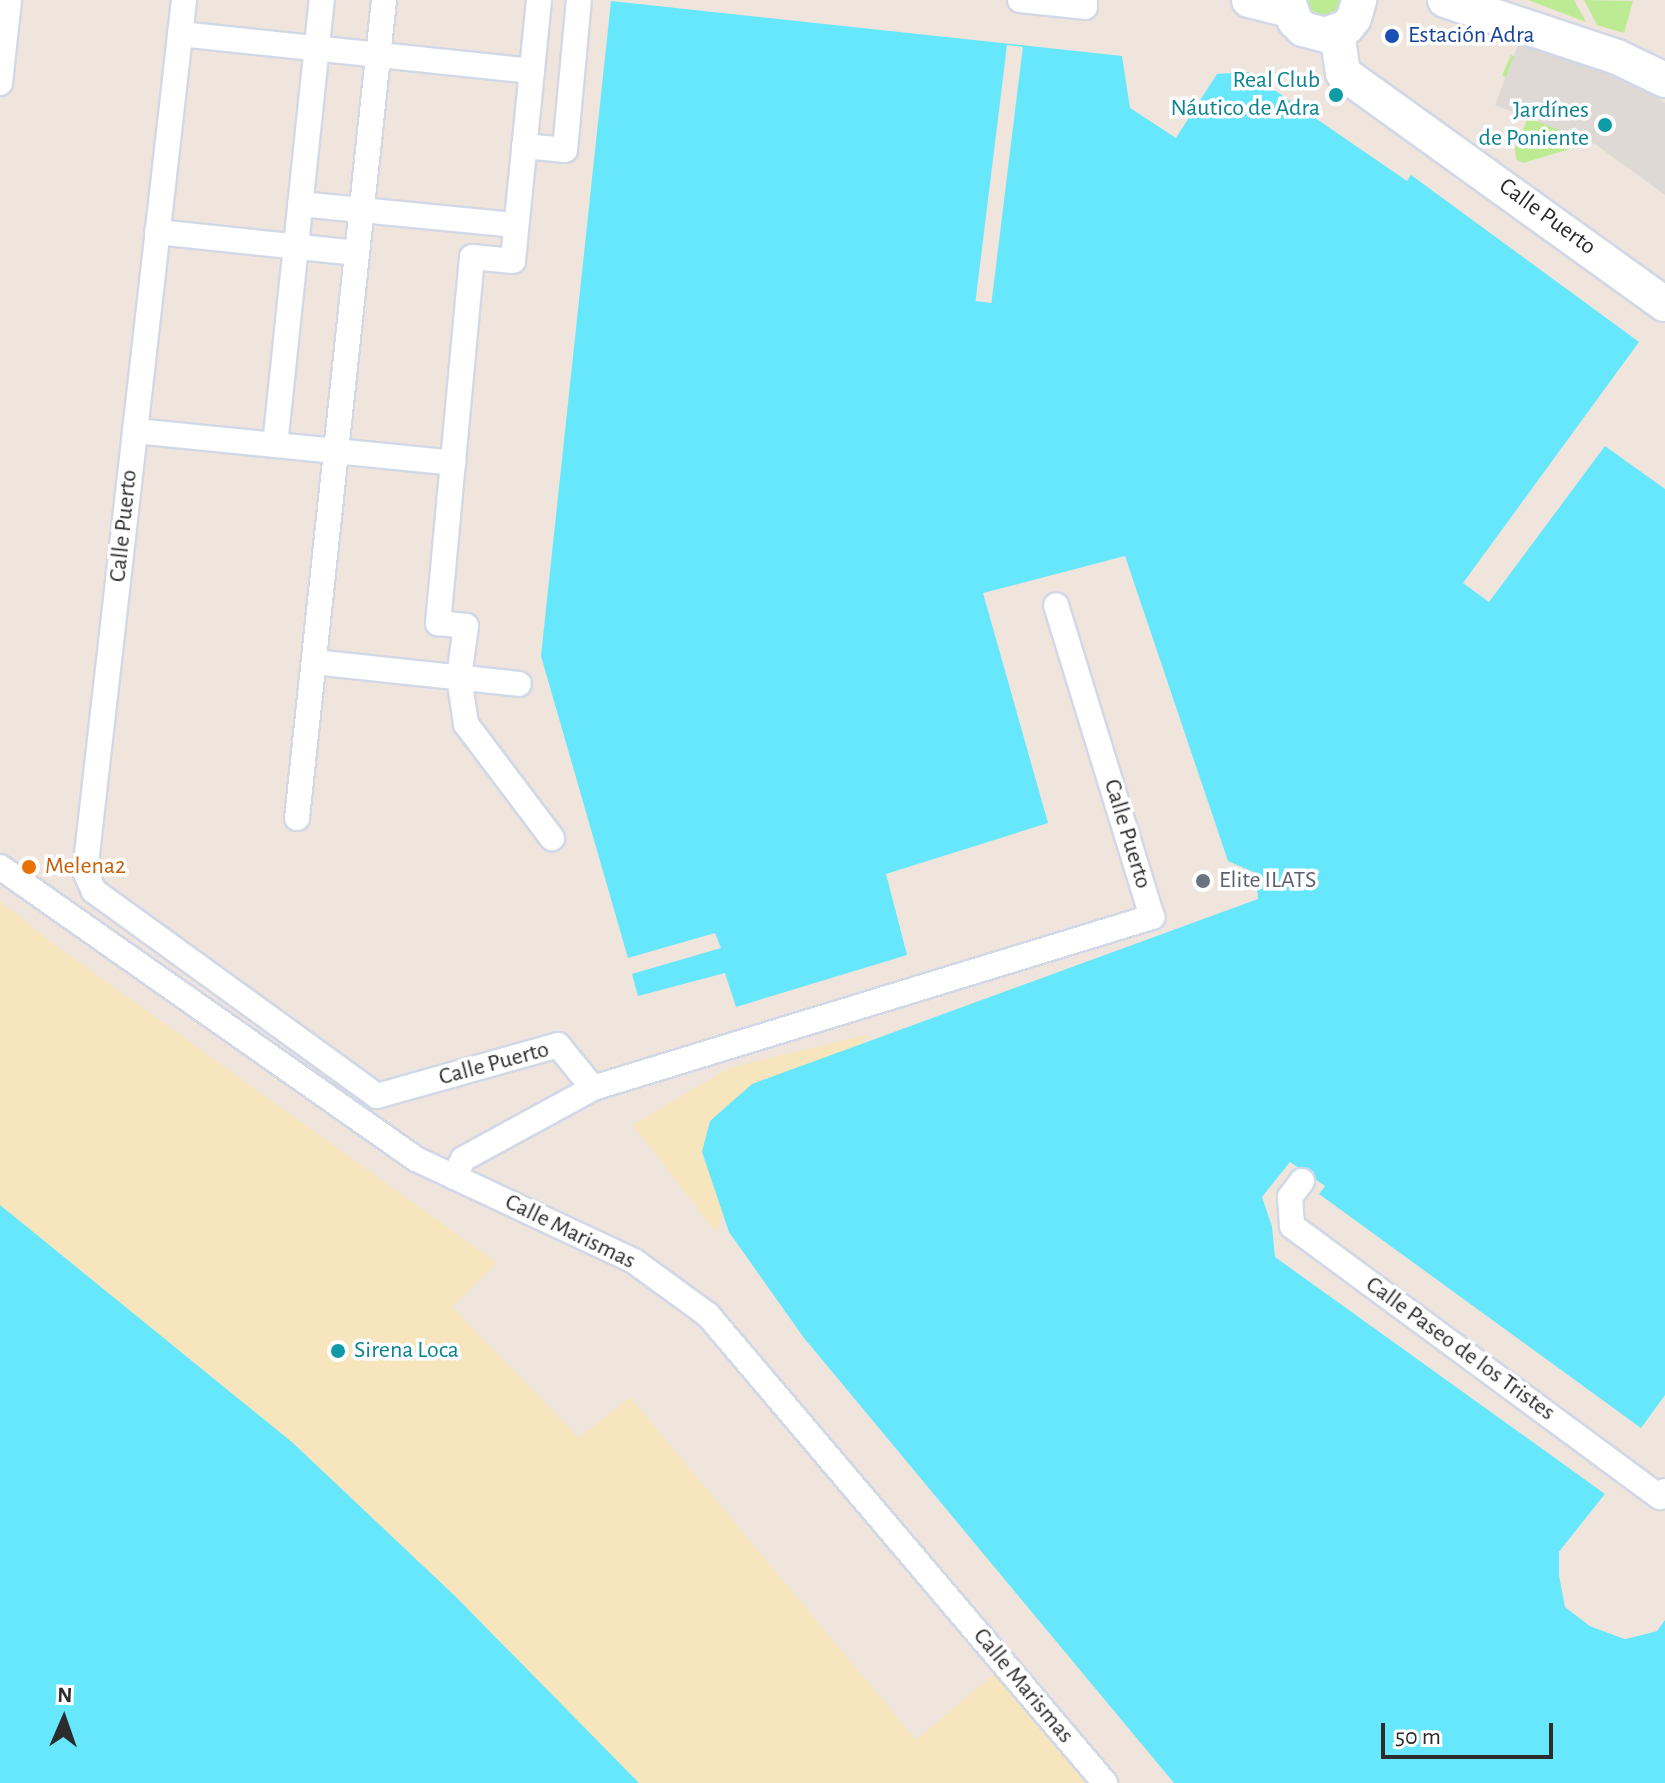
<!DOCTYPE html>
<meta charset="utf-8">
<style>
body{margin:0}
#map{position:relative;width:1665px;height:1783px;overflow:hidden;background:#efe5dd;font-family:"Alegreya Sans",sans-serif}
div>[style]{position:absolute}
.green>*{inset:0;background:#bdeb94}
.sand>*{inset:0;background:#f7e6bd}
.plaza>*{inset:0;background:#ded9d4}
.water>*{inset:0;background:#66e7fb}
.pier>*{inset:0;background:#efe5dd;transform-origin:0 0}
.roads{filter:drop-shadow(2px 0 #d2d8e6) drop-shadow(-2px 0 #d2d8e6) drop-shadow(0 2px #d2d8e6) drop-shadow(0 -2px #d2d8e6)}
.street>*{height:24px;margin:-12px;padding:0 12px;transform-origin:12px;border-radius:12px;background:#fff}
.secondary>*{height:34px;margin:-17px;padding:0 17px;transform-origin:17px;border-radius:17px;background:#fff}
.dots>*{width:22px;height:22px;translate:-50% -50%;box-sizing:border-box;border:4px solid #fff;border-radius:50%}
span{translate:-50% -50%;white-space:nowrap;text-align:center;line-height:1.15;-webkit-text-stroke:7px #fff;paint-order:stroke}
.transit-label{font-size:24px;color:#164399}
.left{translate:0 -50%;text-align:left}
.culture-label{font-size:24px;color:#0d838f}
.right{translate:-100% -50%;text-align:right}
.street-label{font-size:24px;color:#2c2c2c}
.food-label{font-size:24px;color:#c56008}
.worship-label{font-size:24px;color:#5b616d}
.north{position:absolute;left:24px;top:1679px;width:80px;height:80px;-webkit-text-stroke:6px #fff;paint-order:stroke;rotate:2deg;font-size:22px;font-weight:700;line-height:32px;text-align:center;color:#2c2c2c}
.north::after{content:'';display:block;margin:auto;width:28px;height:36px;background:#2c2c2c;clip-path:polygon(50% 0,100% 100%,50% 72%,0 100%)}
.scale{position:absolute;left:1381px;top:1723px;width:172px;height:36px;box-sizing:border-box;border:4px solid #2c2c2c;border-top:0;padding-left:10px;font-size:24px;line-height:28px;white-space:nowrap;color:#2c2c2c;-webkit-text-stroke:6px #fff;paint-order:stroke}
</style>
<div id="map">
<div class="green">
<i style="clip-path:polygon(1307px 0,1346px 0,1333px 19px,1314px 16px)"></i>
<i style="clip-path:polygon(1528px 0,1574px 0,1586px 22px)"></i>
<i style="clip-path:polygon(1584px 0,1633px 1px,1624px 33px,1597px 25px)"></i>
<i style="clip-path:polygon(1511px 55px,1655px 116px,1621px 163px,1593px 142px,1523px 163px,1516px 159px,1515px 148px,1536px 99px,1502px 75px)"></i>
</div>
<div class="sand">
<i style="clip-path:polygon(0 901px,47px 939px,497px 1263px,452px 1307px,579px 1438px,630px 1397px,916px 1740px,994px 1674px,1088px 1783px,639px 1783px,455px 1596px,293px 1443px,0 1205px)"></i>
<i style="clip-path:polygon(870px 1034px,735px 1184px,716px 1232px,633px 1125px,729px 1068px)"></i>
</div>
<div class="plaza">
<i style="clip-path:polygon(1521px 37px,1632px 81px,1665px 103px,1665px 195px,1597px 145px,1495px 105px)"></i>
</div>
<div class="water">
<i style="clip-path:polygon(611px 1px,1122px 56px,1130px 108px,1176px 138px,1217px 74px,1248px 72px,1407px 181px,1411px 175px,1639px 342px,1463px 583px,1489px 602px,1605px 446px,1665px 489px,1665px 1395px,1641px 1428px,1319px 1194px,1325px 1186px,1290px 1162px,1262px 1197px,1279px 1247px,1605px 1494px,1559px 1552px,1565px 1607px,1590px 1626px,1625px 1639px,1657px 1631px,1665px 1620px,1665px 1783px,1174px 1783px,804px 1338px,729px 1232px,702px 1152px,710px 1121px,752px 1084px,1258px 899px,1256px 873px,1228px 861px,1125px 556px,983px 593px,1048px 823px,886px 874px,907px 955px,736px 1007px,725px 973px,638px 996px,632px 974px,721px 948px,715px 933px,628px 958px,541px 656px)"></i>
<i style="clip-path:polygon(0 1205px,293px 1443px,455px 1596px,639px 1783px,0 1783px)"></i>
</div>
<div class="pier">
<i style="left:1007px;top:45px;width:16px;height:258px;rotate:7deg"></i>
<i style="clip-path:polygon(1272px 1227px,1278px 1231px,1282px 1245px,1608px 1491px,1608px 1496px,1563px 1553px,1569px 1604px,1592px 1623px,1625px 1635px,1655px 1627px,1665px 1616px,1657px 1631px,1625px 1639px,1590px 1626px,1565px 1607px,1559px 1576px,1559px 1552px,1605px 1494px,1275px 1257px)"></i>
</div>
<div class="roads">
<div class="street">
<i style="left:184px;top:0;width:877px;rotate:96.48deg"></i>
<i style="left:85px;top:871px;width:22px;rotate:66deg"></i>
<i style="left:94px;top:891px;width:349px;rotate:35.9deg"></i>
<i style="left:377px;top:1096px;width:188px;rotate:-15.7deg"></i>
<i style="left:558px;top:1045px;width:55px;rotate:50.9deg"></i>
<i style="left:593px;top:1088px;width:585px;rotate:-17.01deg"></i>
<i style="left:1152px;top:917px;width:326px;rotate:-107.1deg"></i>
<i style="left:539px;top:0;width:262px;rotate:95.7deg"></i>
<i style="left:513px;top:261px;width:41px;rotate:-174.4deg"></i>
<i style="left:472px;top:257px;width:368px;rotate:95.3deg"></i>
<i style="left:438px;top:623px;width:28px;rotate:6deg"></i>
<i style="left:466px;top:626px;width:51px;rotate:97.8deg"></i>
<i style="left:459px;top:677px;width:48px;rotate:81.5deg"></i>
<i style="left:466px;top:724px;width:143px;rotate:53deg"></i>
<i style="left:1020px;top:0;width:65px;rotate:6.1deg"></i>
<i style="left:1085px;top:7px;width:7px;rotate:-90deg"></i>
<i style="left:180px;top:34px;width:354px;rotate:6deg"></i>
<i style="left:0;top:83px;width:83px;rotate:-83.8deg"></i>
<i style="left:524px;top:146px;width:41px;rotate:5.6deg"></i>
<i style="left:565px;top:150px;width:151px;rotate:-84.7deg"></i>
<i style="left:300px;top:204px;width:217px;rotate:5.6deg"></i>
<i style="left:157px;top:232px;width:201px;rotate:6deg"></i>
<i style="left:135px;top:431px;width:320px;rotate:5.7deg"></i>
<i style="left:275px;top:445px;width:447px;rotate:-84deg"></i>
<i style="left:314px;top:662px;width:206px;rotate:6.1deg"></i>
<i style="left:297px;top:818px;width:823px;rotate:-83.93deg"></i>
<i style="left:0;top:867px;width:508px;rotate:35.07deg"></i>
<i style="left:416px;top:1159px;width:241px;rotate:25.1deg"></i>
<i style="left:634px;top:1261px;width:92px;rotate:36.1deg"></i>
<i style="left:708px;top:1315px;width:614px;rotate:49.69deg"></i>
<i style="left:454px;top:1177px;width:20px;rotate:-63deg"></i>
<i style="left:463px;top:1159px;width:148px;rotate:-28.6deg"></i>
<i style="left:1302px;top:1181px;width:20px;rotate:127deg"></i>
<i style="left:1290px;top:1197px;width:29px;rotate:86deg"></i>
<i style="left:1292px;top:1226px;width:457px;rotate:36.4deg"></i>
<i style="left:1660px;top:1497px;width:8px;rotate:-50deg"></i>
</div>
<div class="secondary">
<i style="left:1249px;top:0;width:41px;rotate:14deg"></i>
<i style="left:1288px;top:0;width:22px;rotate:72deg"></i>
<i style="left:1295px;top:21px;width:11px;rotate:45deg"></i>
<i style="left:1303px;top:29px;width:23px;rotate:15deg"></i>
<i style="left:1325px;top:35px;width:23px;rotate:-20deg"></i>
<i style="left:1347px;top:27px;width:11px;rotate:-52deg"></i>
<i style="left:1354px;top:18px;width:19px;rotate:-74deg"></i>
<i style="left:1445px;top:0;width:181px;rotate:18.3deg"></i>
<i style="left:1617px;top:57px;width:53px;rotate:25.6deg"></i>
<i style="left:1337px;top:33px;width:40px;rotate:81.5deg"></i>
<i style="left:1343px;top:73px;width:396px;rotate:35.7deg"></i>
</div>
</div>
<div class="dots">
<i style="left:1392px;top:36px;background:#1a4fb4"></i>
<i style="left:1336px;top:95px;background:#0f9aa8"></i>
<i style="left:1605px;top:125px;background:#0f9aa8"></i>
<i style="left:29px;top:867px;background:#e8710a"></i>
<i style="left:1203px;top:881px;background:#6b7280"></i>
<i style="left:338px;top:1351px;background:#0f9aa8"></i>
</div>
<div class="transit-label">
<span class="left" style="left:1408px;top:36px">Estación Adra</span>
</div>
<div class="culture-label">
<span class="right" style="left:1320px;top:95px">Real Club<br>Náutico de Adra</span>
<span class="right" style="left:1589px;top:125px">Jardínes<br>de Poniente</span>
<span class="left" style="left:354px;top:1351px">Sirena Loca</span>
</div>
<div class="street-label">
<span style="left:1547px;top:217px;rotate:36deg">Calle Puerto</span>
<span style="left:124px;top:526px;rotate:-84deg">Calle Puerto</span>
<span style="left:1127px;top:834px;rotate:73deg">Calle Puerto</span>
<span style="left:494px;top:1064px;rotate:-15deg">Calle Puerto</span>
<span style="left:570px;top:1232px;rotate:26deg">Calle Marismas</span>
<span style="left:1460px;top:1349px;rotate:36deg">Calle Paseo de los Tristes</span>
<span style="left:1023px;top:1686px;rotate:50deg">Calle Marismas</span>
</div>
<div class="food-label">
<span class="left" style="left:45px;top:867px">Melena2</span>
</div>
<div class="worship-label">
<span class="left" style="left:1219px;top:881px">Elite ILATS</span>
</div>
<div class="north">N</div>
<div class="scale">50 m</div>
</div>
